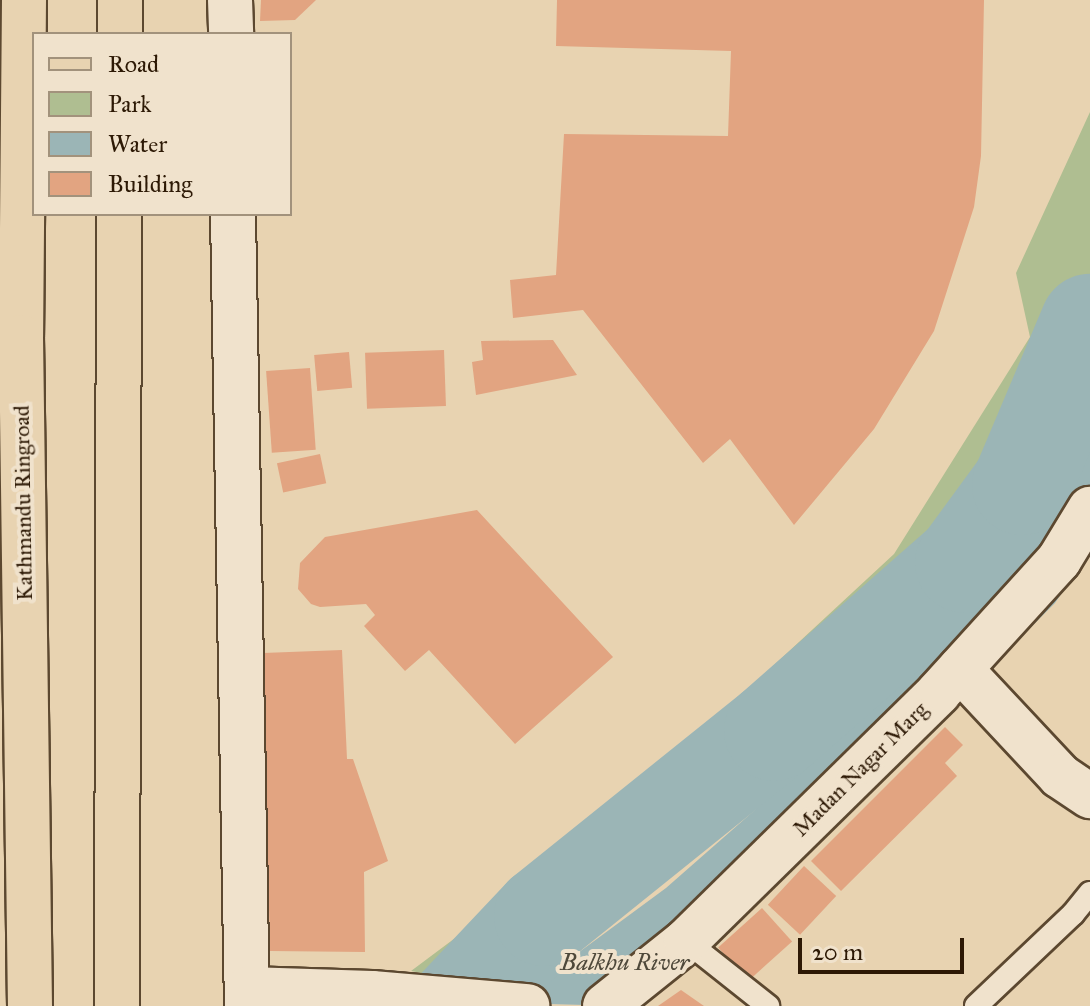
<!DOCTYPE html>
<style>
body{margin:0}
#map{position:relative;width:1090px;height:1006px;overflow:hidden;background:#e8d3b1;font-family:"IM FELL Great Primer",serif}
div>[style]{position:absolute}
.green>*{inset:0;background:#afbe91}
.water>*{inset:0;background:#9bb5b6}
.river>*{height:100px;margin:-50px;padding:0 50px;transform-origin:50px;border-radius:50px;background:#9bb5b6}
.building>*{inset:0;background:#e2a481;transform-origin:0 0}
.roads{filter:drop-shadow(2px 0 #5c4830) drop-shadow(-2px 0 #5c4830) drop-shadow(0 2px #5c4830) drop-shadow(0 -2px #5c4830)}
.lane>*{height:22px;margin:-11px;padding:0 11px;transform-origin:11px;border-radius:11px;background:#f0e2cc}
.street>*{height:44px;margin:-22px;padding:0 22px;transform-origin:22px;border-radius:22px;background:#f0e2cc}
.primary>*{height:44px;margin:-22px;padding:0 22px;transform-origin:22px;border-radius:22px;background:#e8d3b1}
.highway>*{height:44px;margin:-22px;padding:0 22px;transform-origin:22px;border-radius:22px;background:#e8d3b1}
span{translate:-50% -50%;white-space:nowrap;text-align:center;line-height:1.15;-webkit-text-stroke:8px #f0e2cc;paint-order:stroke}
.street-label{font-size:22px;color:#2d1905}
.water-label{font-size:24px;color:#4e483a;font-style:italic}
.legend{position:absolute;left:32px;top:32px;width:260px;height:184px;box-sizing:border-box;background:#f0e2cc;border:2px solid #a2927c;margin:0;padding:10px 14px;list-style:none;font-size:24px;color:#2d1905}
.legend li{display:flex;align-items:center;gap:16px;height:40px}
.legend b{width:40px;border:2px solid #a2927c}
.scale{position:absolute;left:798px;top:938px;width:166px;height:36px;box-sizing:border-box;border:4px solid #2d1905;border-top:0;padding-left:10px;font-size:24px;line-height:28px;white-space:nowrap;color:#2d1905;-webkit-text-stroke:6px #f0e2cc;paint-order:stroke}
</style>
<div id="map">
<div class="green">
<i style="clip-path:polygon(1090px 112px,1090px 392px,1030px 530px,973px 592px,655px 870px,498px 987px,411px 971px,581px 844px,894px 554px,1030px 337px,1016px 273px)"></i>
</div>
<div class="water">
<i style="clip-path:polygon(1090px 434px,1090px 552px,1055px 603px,904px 754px,624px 1006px,510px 1003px,666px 888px,984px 609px,1041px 547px)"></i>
</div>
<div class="river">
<i style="left:459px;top:1006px;width:124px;rotate:-46.6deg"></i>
<i style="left:544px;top:916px;width:295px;rotate:-38.8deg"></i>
<i style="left:774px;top:731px;width:254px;rotate:-41.3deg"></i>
<i style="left:965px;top:563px;width:97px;rotate:-53.8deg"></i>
<i style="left:1022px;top:485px;width:175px;rotate:-67.1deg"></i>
</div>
<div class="building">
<i style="clip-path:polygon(261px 0,316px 0,295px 20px,260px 21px)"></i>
<i style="clip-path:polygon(557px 0,984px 0,981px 156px,974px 207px,934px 331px,874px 429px,794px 525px,730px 439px,703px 463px,583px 310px,513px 318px,510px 280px,556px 275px,564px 134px,728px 136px,731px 51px,556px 46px)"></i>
<i style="clip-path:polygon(553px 340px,577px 375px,476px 395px,472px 362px,483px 360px,481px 341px)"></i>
<i style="left:444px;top:350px;width:56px;height:79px;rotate:88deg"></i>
<i style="left:349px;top:352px;width:36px;height:35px;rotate:85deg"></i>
<i style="left:310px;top:368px;width:82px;height:44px;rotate:86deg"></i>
<i style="left:320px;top:454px;width:30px;height:44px;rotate:78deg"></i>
<i style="clip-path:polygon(477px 510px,613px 657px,515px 744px,429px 650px,405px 671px,364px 626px,375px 615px,366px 604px,320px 607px,311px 604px,298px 589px,300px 563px,325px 537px)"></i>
<i style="clip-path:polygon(342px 650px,347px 759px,353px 759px,388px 861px,364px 872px,365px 952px,270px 951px,263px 653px)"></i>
<i style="clip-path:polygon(945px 727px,963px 745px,945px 763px,957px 776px,841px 891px,811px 861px)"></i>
<i style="left:804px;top:866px;width:44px;height:53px;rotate:43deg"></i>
<i style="left:762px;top:908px;width:45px;height:59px;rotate:48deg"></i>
<i style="clip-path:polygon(681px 990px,704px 1006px,658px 1006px)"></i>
</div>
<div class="roads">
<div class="lane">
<i style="left:686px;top:941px;width:105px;rotate:38.4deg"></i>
<i style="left:976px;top:1006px;width:134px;rotate:-43.5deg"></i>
<i style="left:1073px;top:914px;width:27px;rotate:-51deg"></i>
</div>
<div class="street">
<i style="left:230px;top:0;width:34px;rotate:88deg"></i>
<i style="left:233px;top:214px;width:792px;rotate:88.99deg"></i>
<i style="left:960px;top:669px;width:146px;rotate:46.9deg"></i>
<i style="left:1060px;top:776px;width:36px;rotate:34deg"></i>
<i style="left:247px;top:989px;width:125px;rotate:1.8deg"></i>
<i style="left:372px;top:993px;width:156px;rotate:4.8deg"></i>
<i style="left:605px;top:1006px;width:104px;rotate:-38.7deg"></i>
<i style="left:686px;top:941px;width:354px;rotate:-44.5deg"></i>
<i style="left:938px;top:693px;width:180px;rotate:-47.7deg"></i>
<i style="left:1059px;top:560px;width:60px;rotate:-58.7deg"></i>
</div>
<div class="primary">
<i style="left:120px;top:34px;width:34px;rotate:-90deg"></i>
<i style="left:117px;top:1006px;width:792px;rotate:-89.86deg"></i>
</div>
<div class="highway">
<i style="left:24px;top:0;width:337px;rotate:90.5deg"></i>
<i style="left:21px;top:337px;width:669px;rotate:89.23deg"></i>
</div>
</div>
<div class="street-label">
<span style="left:23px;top:503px;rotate:-91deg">Kathmandu Ringroad</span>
<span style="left:860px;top:769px;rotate:-45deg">Madan Nagar Marg</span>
</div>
<div class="water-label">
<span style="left:625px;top:963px">Balkhu River</span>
</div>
<ul class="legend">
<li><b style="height:10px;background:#e8d3b1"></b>Road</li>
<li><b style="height:22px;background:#afbe91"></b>Park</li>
<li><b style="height:22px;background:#9bb5b6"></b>Water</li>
<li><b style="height:22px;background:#e2a481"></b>Building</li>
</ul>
<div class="scale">20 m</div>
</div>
